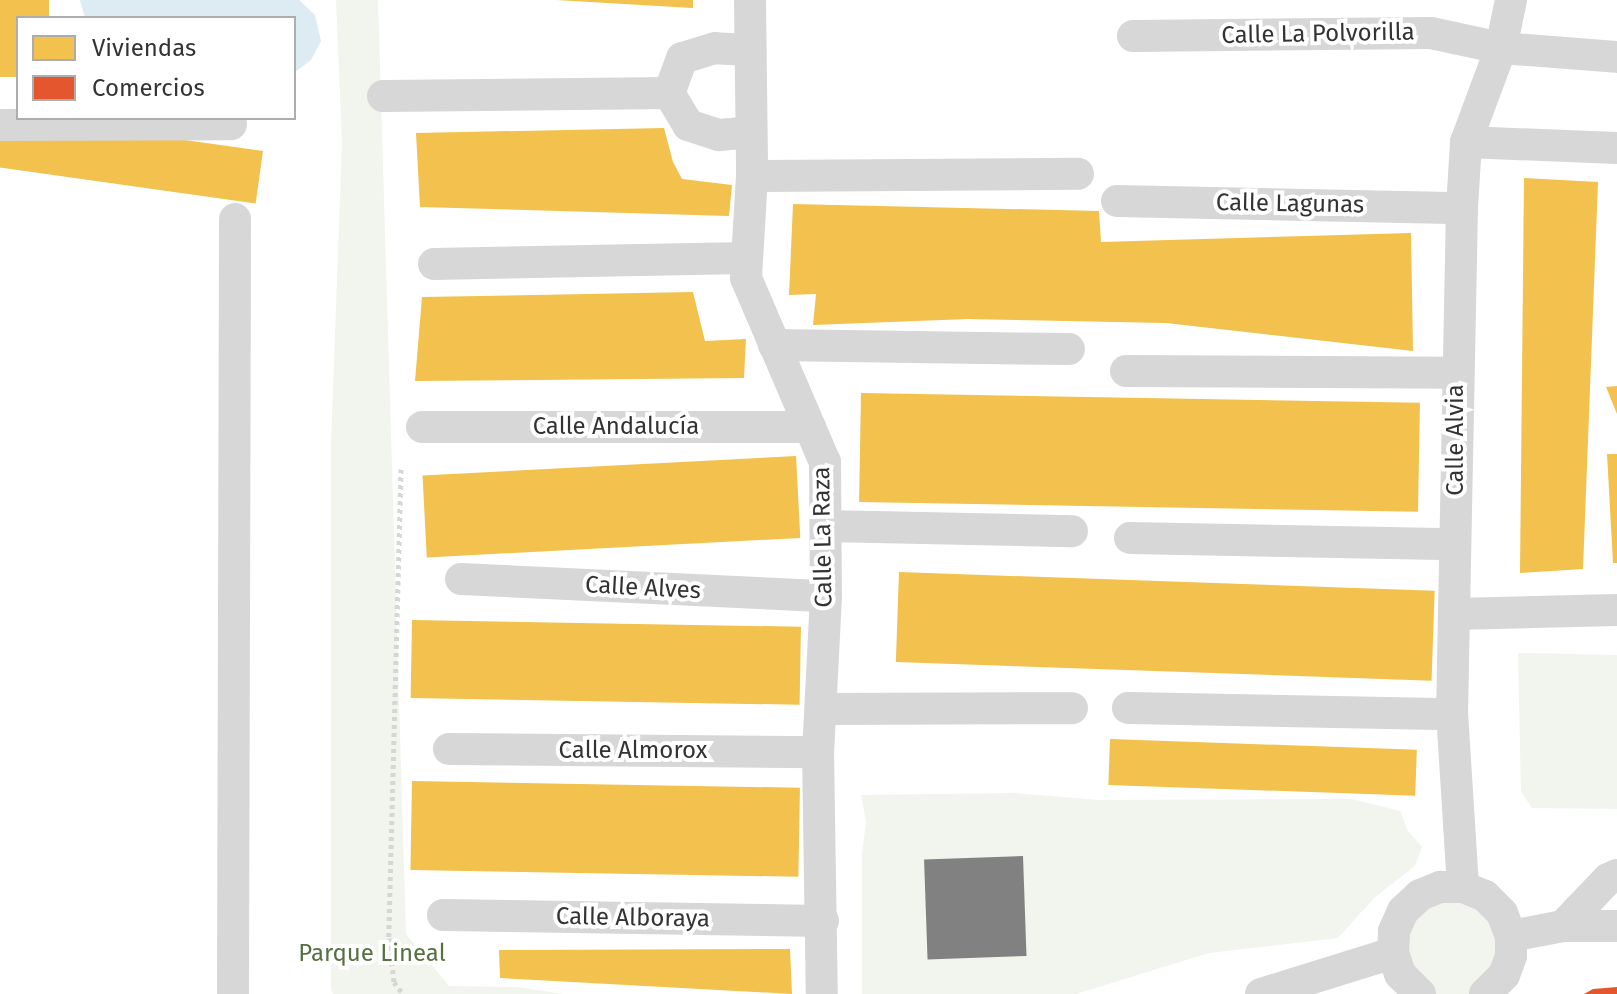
<!DOCTYPE html>
<meta charset="utf-8">
<style>
body{margin:0}
#map{position:relative;width:1617px;height:994px;overflow:hidden;background:#fff;font-family:"Fira Sans",sans-serif}
div>[style]{position:absolute}
.green>*{inset:0;background:#f1f5ed}
.water>*{inset:0;background:#ddebf3}
.homes>*{inset:0;background:#f2c14e;transform-origin:0 0}
.shops>*{inset:0;background:#e4572e}
.building>*{inset:0;background:#818181;transform-origin:0 0}
.path>*{height:5px;margin-top:-2.5px;transform-origin:0;background:repeating-linear-gradient(90deg,#d6d6d6 0 4px,transparent 0 8px)}
.minor>*{height:32px;margin:-16px;padding:0 16px;transform-origin:16px;border-radius:16px;background:#d7d7d7}
span{translate:-50% -50%;white-space:nowrap;text-align:center;line-height:1.15;-webkit-text-stroke:8px #fff;paint-order:stroke}
.street-label{font-size:24px;color:#333}
.park-label{font-size:24px;color:#56703f}
.legend{position:absolute;left:16px;top:16px;width:280px;height:104px;box-sizing:border-box;background:#fff;border:2px solid #adadad;margin:0;padding:10px 14px;list-style:none;font-size:24px;color:#333}
.legend li{display:flex;align-items:center;gap:16px;height:40px}
.legend b{width:40px;border:2px solid #adadad}
</style>
<div id="map">
<div class="green">
<i style="clip-path:polygon(336px 0,378px 0,406px 934px,449px 986px,517px 987px,564px 994px,333px 994px,331px 988px,331px 443px,342px 143px)"></i>
<i style="clip-path:polygon(1518px 653px,1617px 655px,1617px 809px,1532px 808px,1521px 791px)"></i>
<i style="clip-path:polygon(1014px 793px,1099px 800px,1352px 799px,1400px 811px,1408px 831px,1422px 847px,1415px 866px,1374px 898px,1338px 938px,1209px 953px,1076px 994px,862px 994px,862px 855px,866px 821px,861px 795px)"></i>
<i style="clip-path:polygon(1463px 887px,1511px 936px,1482px 994px,1421px 994px,1400px 919px)"></i>
</div>
<div class="water">
<i style="clip-path:polygon(80px 0,299px 0,315px 15px,321px 41px,311px 60px,294px 73px,294px 18px,85px 18px)"></i>
</div>
<div class="homes">
<i style="clip-path:polygon(0 0,49px 0,49px 18px,18px 18px,18px 77px,0 77px)"></i>
<i style="clip-path:polygon(556px 0,693px 0,693px 8px)"></i>
<i style="clip-path:polygon(664px 128px,673px 162px,682px 179px,732px 185px,729px 216px,420px 207px,416px 133px)"></i>
<i style="left:263px;top:151px;width:53px;height:263px;rotate:98deg"></i>
<i style="clip-path:polygon(1524px 178px,1598px 182px,1583px 569px,1520px 573px)"></i>
<i style="clip-path:polygon(793px 204px,1099px 211px,1101px 242px,1411px 233px,1413px 351px,1166px 323px,968px 319px,813px 325px,816px 294px,789px 295px)"></i>
<i style="clip-path:polygon(693px 292px,705px 341px,746px 339px,744px 378px,415px 381px,422px 297px)"></i>
<i style="clip-path:polygon(1617px 386px,1617px 414px,1606px 387px)"></i>
<i style="left:861px;top:393px;width:559px;height:109px;rotate:1deg"></i>
<i style="clip-path:polygon(1607px 454px,1617px 454px,1617px 563px,1613px 563px)"></i>
<i style="left:796px;top:456px;width:82px;height:374px;rotate:87deg"></i>
<i style="left:899px;top:572px;width:536px;height:90px;rotate:2deg"></i>
<i style="left:412px;top:620px;width:389px;height:78px;rotate:1deg"></i>
<i style="left:1110px;top:739px;width:307px;height:46px;rotate:2deg"></i>
<i style="left:412px;top:781px;width:388px;height:89px;rotate:1deg"></i>
<i style="clip-path:polygon(790px 949px,792px 994px,500px 978px,499px 950px)"></i>
</div>
<div class="shops">
<i style="clip-path:polygon(1617px 987px,1617px 994px,1584px 994px,1593px 989px)"></i>
</div>
<div class="building">
<i style="left:1023px;top:856px;width:100px;height:99px;rotate:88deg"></i>
</div>
<div class="path">
<i style="left:401px;top:469px;width:469px;rotate:91.5deg"></i>
<i style="left:389px;top:938px;width:44px;rotate:83.5deg"></i>
<i style="left:394px;top:982px;width:15px;rotate:53deg"></i>
</div>
<div class="minor">
<i style="left:750px;top:0;width:176px;rotate:89.3deg"></i>
<i style="left:752px;top:176px;width:102px;rotate:93.4deg"></i>
<i style="left:746px;top:278px;width:200px;rotate:66.8deg"></i>
<i style="left:825px;top:462px;width:134px;rotate:89.6deg"></i>
<i style="left:826px;top:596px;width:156px;rotate:92.9deg"></i>
<i style="left:818px;top:752px;width:242px;rotate:89.1deg"></i>
<i style="left:1133px;top:36px;width:298px;rotate:-0.6deg"></i>
<i style="left:1431px;top:33px;width:72px;rotate:12.1deg"></i>
<i style="left:1501px;top:48px;width:116px;rotate:4.4deg"></i>
<i style="left:749px;top:50px;width:34px;rotate:-177deg"></i>
<i style="left:715px;top:48px;width:34px;rotate:163deg"></i>
<i style="left:682px;top:58px;width:37px;rotate:110deg"></i>
<i style="left:669px;top:93px;width:37px;rotate:59deg"></i>
<i style="left:688px;top:125px;width:33px;rotate:18deg"></i>
<i style="left:719px;top:135px;width:32px;rotate:-5deg"></i>
<i style="left:383px;top:96px;width:286px;rotate:-0.6deg"></i>
<i style="left:0;top:125px;width:231px;rotate:-0.2deg"></i>
<i style="left:1466px;top:142px;width:151px;rotate:2.3deg"></i>
<i style="left:752px;top:176px;width:326px;rotate:-0.4deg"></i>
<i style="left:1117px;top:201px;width:345px;rotate:1.2deg"></i>
<i style="left:434px;top:264px;width:312px;rotate:-1.1deg"></i>
<i style="left:774px;top:345px;width:295px;rotate:0.8deg"></i>
<i style="left:1126px;top:371px;width:330px;rotate:0.3deg"></i>
<i style="left:422px;top:427px;width:388px"></i>
<i style="left:826px;top:526px;width:246px;rotate:1.2deg"></i>
<i style="left:1130px;top:538px;width:325px;rotate:1.1deg"></i>
<i style="left:461px;top:579px;width:365px;rotate:2.7deg"></i>
<i style="left:1455px;top:614px;width:162px;rotate:-1.4deg"></i>
<i style="left:1128px;top:708px;width:324px;rotate:1.1deg"></i>
<i style="left:822px;top:709px;width:250px;rotate:-0.2deg"></i>
<i style="left:449px;top:749px;width:369px;rotate:0.5deg"></i>
<i style="left:1463px;top:887px;width:173px;rotate:-93.6deg"></i>
<i style="left:1452px;top:714px;width:506px;rotate:-88.87deg"></i>
<i style="left:1462px;top:208px;width:66px;rotate:-86.5deg"></i>
<i style="left:1466px;top:142px;width:100px;rotate:-69.6deg"></i>
<i style="left:1501px;top:48px;width:49px;rotate:-78.2deg"></i>
<i style="left:443px;top:915px;width:380px;rotate:0.9deg"></i>
<i style="left:1563px;top:926px;width:65px;rotate:-46.2deg"></i>
<i style="left:1608px;top:879px;width:10px;rotate:-24deg"></i>
<i style="left:1511px;top:936px;width:53px;rotate:-10.9deg"></i>
<i style="left:1563px;top:926px;width:54px"></i>
<i style="left:233px;top:994px;width:775px;rotate:-89.85deg"></i>
<i style="left:1261px;top:994px;width:138px;rotate:-17.3deg"></i>
<i style="left:1420px;top:994px;width:28px;rotate:-135deg"></i>
<i style="left:1400px;top:974px;width:22px;rotate:-108deg"></i>
<i style="left:1393px;top:953px;width:22px;rotate:-87deg"></i>
<i style="left:1394px;top:931px;width:22px;rotate:-66deg"></i>
<i style="left:1403px;top:911px;width:23px;rotate:-43deg"></i>
<i style="left:1420px;top:895px;width:22px;rotate:-22deg"></i>
<i style="left:1440px;top:887px;width:23px"></i>
<i style="left:1463px;top:887px;width:24px;rotate:22deg"></i>
<i style="left:1485px;top:896px;width:24px;rotate:45deg"></i>
<i style="left:1502px;top:913px;width:25px;rotate:69deg"></i>
<i style="left:1511px;top:936px;width:20px;rotate:90deg"></i>
<i style="left:1511px;top:956px;width:20px;rotate:110deg"></i>
<i style="left:1504px;top:975px;width:27px;rotate:135deg"></i>
</div>
<div class="street-label">
<span style="left:1318px;top:34px;rotate:-1deg">Calle La Polvorilla</span>
<span style="left:1290px;top:204px;rotate:1deg">Calle Lagunas</span>
<span style="left:616px;top:427px">Calle Andalucía</span>
<span style="left:1456px;top:440px;rotate:-90deg">Calle Alvia</span>
<span style="left:823px;top:537px;rotate:-91deg">Calle La Raza</span>
<span style="left:643px;top:588px;rotate:3deg">Calle Alves</span>
<span style="left:633px;top:751px">Calle Almorox</span>
<span style="left:633px;top:918px;rotate:1deg">Calle Alboraya</span>
</div>
<div class="park-label">
<span style="left:372px;top:954px">Parque Lineal</span>
</div>
<ul class="legend">
<li><b style="height:22px;background:#f2c14e"></b>Viviendas</li>
<li><b style="height:22px;background:#e4572e"></b>Comercios</li>
</ul>
</div>
